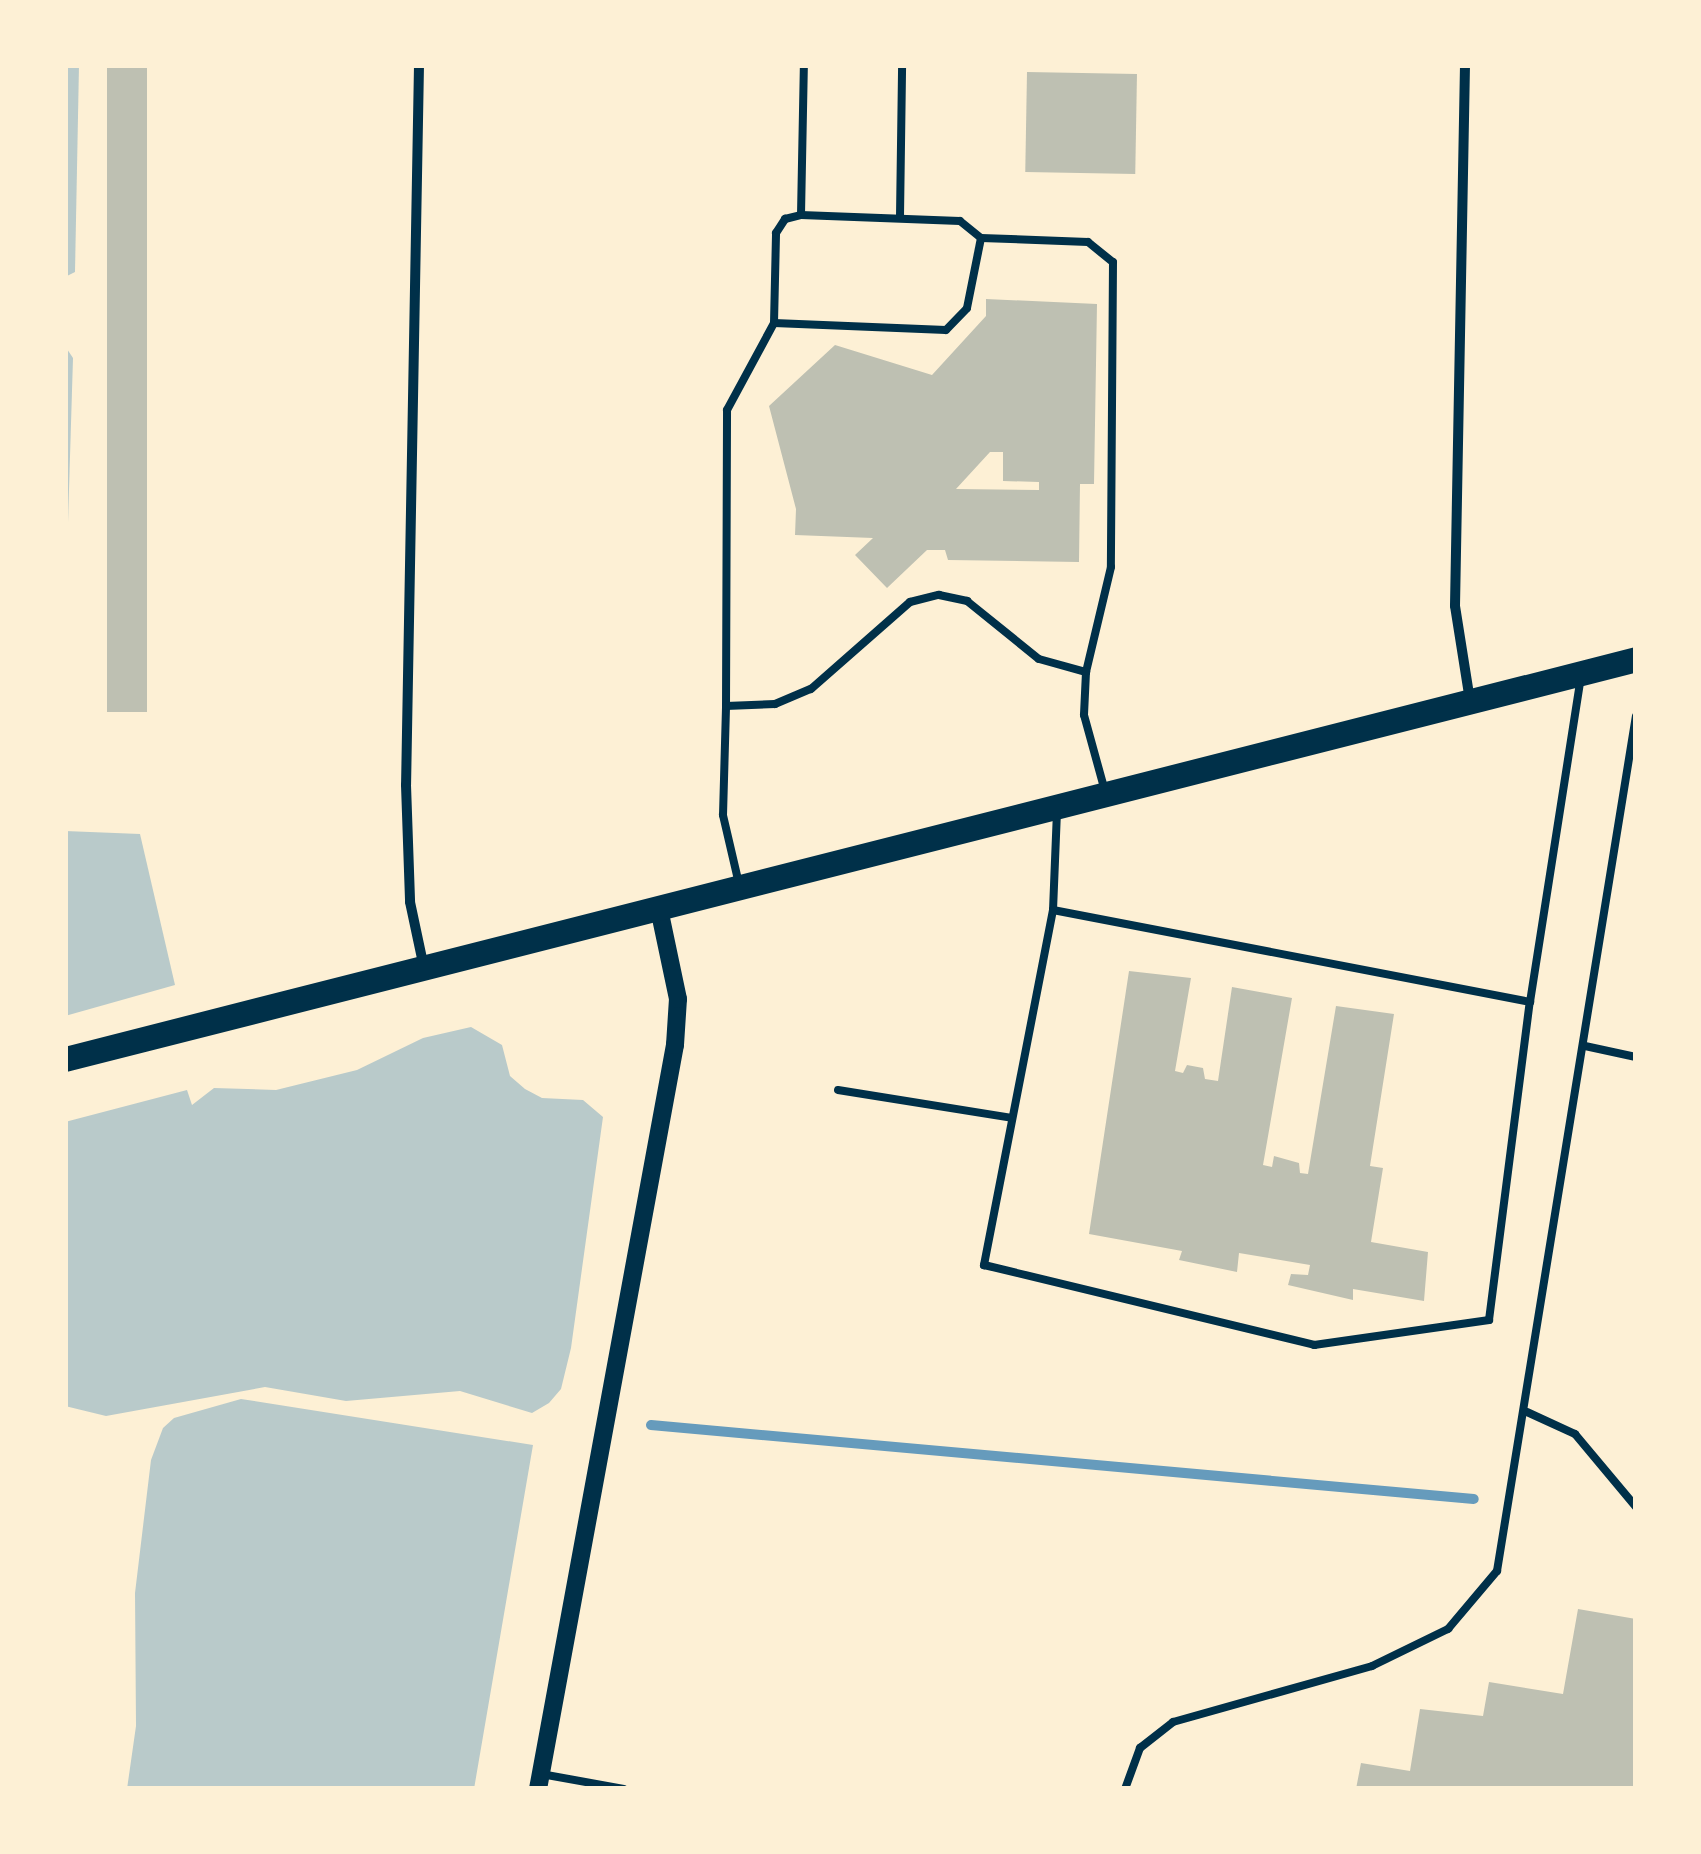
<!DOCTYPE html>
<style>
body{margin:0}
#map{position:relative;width:1701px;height:1854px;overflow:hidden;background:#fdf0d5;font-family:Rubik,sans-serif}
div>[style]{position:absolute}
.green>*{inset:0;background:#b9caca}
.stream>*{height:10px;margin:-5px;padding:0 5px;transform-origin:5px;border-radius:5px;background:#669bbc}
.building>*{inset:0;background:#bec0b2;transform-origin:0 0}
.service>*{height:8px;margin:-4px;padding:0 4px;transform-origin:4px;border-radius:4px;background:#003049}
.minor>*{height:10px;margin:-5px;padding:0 5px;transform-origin:5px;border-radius:5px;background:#003049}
.tertiary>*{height:18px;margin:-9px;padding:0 9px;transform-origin:9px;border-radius:9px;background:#003049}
.primary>*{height:25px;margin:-12.5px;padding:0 12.5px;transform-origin:12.5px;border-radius:12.5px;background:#003049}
span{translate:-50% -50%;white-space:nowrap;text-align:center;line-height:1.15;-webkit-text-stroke:10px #fdf0d5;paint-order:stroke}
.frame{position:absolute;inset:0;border:68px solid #fdf0d5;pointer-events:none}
</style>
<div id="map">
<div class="green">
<i style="clip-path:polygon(65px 65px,79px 65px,75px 272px,65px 277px)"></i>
<i style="clip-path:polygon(65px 346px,73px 358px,65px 621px)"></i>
<i style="clip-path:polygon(65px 831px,140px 834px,175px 985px,65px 1016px)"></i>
<i style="clip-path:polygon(471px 1027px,502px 1045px,510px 1076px,525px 1089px,542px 1098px,583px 1100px,603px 1117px,571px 1348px,561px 1389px,549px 1403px,532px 1413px,460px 1391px,346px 1401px,265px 1387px,106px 1416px,65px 1406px,65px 1122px,187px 1090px,192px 1105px,214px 1088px,276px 1090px,357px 1070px,423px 1038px)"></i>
<i style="clip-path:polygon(241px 1399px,533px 1445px,474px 1789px,127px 1789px,136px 1726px,135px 1593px,151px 1460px,163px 1428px,174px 1418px)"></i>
</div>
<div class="stream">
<i style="left:651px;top:1425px;width:826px;rotate:5.14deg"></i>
</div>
<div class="building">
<i style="left:107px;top:65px;width:40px;height:647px"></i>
<i style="left:1027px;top:72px;width:110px;height:100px;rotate:1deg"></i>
<i style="clip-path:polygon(evenodd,986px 299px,1097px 304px,1094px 484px,1080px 484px,1079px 562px,948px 560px,945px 550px,927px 550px,887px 588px,855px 555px,873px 538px,795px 535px,796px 509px,769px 406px,835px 345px,932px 375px,986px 316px,986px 299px,990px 452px,1003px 452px,1003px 481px,1039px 482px,1039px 490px,956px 489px,990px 452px)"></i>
<i style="clip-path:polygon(1129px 971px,1191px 978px,1175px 1071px,1183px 1073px,1187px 1065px,1203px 1068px,1205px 1079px,1218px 1081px,1232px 987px,1292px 998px,1263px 1165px,1272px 1167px,1274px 1156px,1299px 1163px,1300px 1173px,1308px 1174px,1336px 1006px,1394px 1014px,1370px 1166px,1383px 1168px,1371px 1242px,1428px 1252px,1424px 1301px,1353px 1289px,1353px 1300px,1288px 1285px,1291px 1274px,1308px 1275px,1310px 1265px,1239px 1253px,1237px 1272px,1179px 1260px,1182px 1251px,1089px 1234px)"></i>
<i style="clip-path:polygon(1578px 1609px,1636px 1619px,1636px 1789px,1356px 1789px,1361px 1763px,1410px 1771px,1420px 1709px,1483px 1716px,1489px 1682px,1563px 1694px)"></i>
</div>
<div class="service">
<i style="left:801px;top:215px;width:159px;rotate:2.2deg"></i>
<i style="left:960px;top:221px;width:27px;rotate:39deg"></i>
<i style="left:981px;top:238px;width:107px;rotate:2.1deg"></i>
<i style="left:1088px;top:242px;width:32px;rotate:39deg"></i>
<i style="left:1113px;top:262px;width:305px;rotate:90.4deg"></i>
<i style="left:1111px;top:567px;width:108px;rotate:103.4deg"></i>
<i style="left:900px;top:216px;width:151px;rotate:-89.2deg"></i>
<i style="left:774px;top:323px;width:172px;rotate:2.3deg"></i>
<i style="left:946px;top:330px;width:30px;rotate:-46deg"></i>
<i style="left:967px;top:308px;width:71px;rotate:-78.7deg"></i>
<i style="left:726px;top:706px;width:296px;rotate:-89.8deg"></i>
<i style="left:727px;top:410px;width:99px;rotate:-61.6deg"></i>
<i style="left:774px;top:323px;width:90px;rotate:-88.7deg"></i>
<i style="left:776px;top:233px;width:17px;rotate:-57deg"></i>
<i style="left:785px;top:219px;width:16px;rotate:-14deg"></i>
<i style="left:801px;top:215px;width:150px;rotate:-88.9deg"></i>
<i style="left:1057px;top:811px;width:99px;rotate:92.3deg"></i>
<i style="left:1053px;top:910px;width:486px;rotate:10.9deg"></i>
<i style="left:1530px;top:1002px;width:330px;rotate:-81.1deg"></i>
<i style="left:739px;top:884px;width:71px;rotate:-103.1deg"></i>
<i style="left:723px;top:815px;width:109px;rotate:-88.4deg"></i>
<i style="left:726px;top:706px;width:49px;rotate:-2.3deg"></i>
<i style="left:775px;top:704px;width:39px;rotate:-23deg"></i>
<i style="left:811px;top:689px;width:132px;rotate:-41.3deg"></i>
<i style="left:910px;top:602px;width:30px;rotate:-14deg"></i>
<i style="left:939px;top:595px;width:29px;rotate:12deg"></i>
<i style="left:967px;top:601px;width:92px;rotate:38.9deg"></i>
<i style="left:1039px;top:659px;width:49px;rotate:15.5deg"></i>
<i style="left:1086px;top:672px;width:43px;rotate:92.7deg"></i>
<i style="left:1084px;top:715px;width:79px;rotate:74.6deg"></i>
<i style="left:1053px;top:910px;width:362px;rotate:101deg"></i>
<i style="left:984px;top:1265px;width:340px;rotate:13.6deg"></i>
<i style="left:1314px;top:1345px;width:177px;rotate:-8.1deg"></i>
<i style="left:1489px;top:1320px;width:321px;rotate:-82.7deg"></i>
<i style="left:1585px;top:1046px;width:52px;rotate:12.2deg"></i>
<i style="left:838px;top:1090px;width:176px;rotate:9.1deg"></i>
<i style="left:1527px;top:1412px;width:53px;rotate:24.6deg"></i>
<i style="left:1575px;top:1434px;width:95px;rotate:50.1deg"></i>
<i style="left:541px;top:1774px;width:84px;rotate:10.2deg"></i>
<i style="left:1125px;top:1789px;width:44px;rotate:-69.9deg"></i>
<i style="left:1140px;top:1748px;width:42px;rotate:-38.2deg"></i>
<i style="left:1173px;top:1722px;width:207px;rotate:-15.7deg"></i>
<i style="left:1372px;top:1666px;width:85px;rotate:-26deg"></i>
<i style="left:1448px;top:1629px;width:76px;rotate:-49.8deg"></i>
<i style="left:1497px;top:1571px;width:866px;rotate:-80.77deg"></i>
</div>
<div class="minor">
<i style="left:419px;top:65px;width:720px;rotate:91.03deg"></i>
<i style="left:406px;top:785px;width:117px;rotate:88deg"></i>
<i style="left:410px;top:902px;width:67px;rotate:78deg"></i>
<i style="left:1465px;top:65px;width:541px;rotate:91.06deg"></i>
<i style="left:1455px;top:606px;width:96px;rotate:81deg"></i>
</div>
<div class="tertiary">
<i style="left:538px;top:1789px;width:757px;rotate:-79.57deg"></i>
<i style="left:675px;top:1045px;width:46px;rotate:-86.3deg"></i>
<i style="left:678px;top:999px;width:92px;rotate:-101.9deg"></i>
</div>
<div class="primary">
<i style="left:65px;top:1059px;width:1621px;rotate:-14.28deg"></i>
</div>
<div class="frame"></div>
</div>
